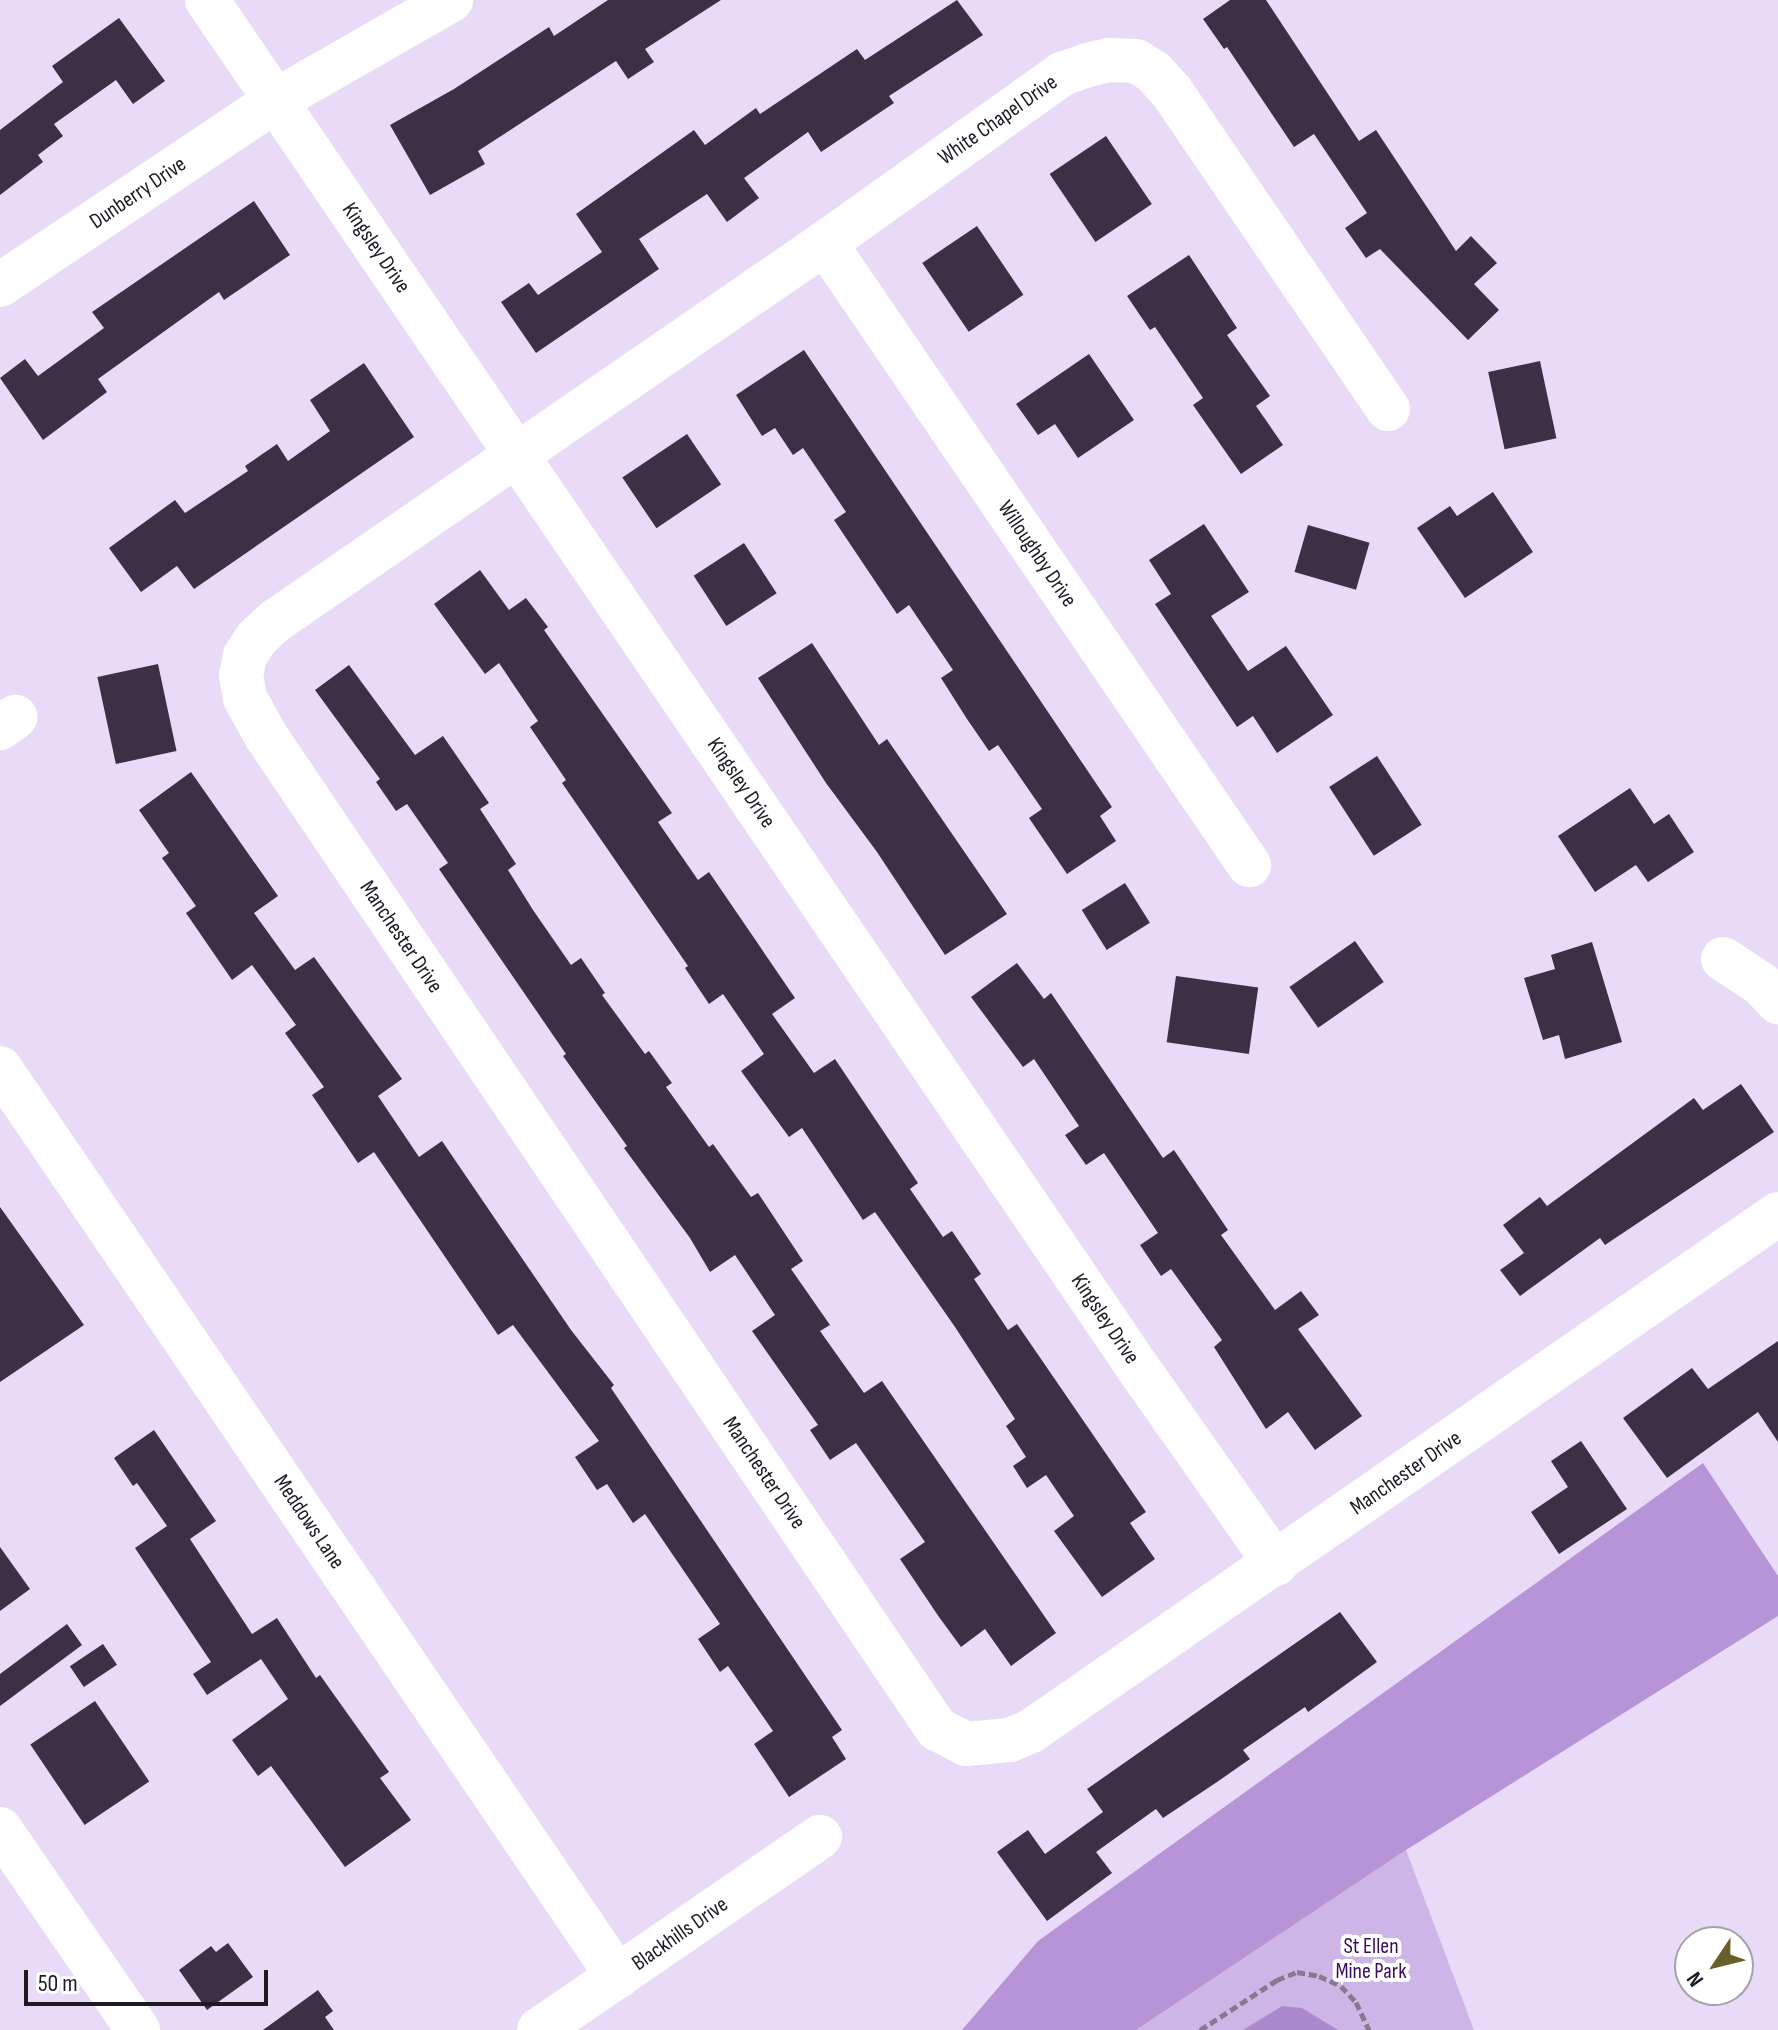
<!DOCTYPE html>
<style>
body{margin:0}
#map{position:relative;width:1778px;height:2030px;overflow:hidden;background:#e9dbf7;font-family:"Sofia Sans Condensed",sans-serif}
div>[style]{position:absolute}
.green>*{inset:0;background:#ceb5e7}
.forest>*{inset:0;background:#b793d8}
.water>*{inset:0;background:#ac88cc}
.building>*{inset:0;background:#3c3046;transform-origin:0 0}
.path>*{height:5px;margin-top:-2.5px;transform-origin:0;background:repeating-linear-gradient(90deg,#857b8e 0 8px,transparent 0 12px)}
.minor>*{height:44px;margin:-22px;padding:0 22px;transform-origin:22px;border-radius:22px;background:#fff}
span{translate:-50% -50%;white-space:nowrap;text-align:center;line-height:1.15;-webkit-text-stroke:8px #fff;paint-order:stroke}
.street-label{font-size:22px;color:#1e1923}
.park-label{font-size:22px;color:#3e0a5e}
.north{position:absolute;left:1674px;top:1926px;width:80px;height:80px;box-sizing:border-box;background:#fff;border:2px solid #a5a3a7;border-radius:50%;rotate:235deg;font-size:22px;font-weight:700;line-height:32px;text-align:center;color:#1e1923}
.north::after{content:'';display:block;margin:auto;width:28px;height:36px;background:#695f2b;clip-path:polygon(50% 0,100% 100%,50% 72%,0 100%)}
.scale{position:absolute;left:24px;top:1970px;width:244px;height:36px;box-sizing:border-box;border:4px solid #1e1923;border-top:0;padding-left:10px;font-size:24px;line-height:28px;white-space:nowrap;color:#1e1923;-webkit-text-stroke:6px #fff;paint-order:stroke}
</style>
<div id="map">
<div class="green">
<i style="clip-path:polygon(1406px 1850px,1474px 2030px,1136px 2030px)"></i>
</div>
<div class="forest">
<i style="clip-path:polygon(1703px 1463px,1778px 1576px,1778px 1616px,1406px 1850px,1136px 2030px,962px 2030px,1038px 1941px)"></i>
</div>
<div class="water">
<i style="clip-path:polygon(1282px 2006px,1302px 2008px,1338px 2030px,1243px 2030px)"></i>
</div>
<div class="building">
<i style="clip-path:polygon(608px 0,721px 0,645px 49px,654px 62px,628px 79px,616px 61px,478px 151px,485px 164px,430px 195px,390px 125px,454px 89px,549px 27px,554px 36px)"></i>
<i style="clip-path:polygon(957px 0,983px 35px,889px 96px,894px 103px,821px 152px,808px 132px,744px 178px,759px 198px,727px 222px,707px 194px,639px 239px,659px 269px,536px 353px,501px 302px,529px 283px,538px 295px,602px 252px,576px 214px,694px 130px,705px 145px,756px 108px,760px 114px,857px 49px,865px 60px)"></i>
<i style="clip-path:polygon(1230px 0,1266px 0,1359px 141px,1376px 130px,1456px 251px,1471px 236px,1497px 263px,1474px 284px,1499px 310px,1468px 340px,1380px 249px,1366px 258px,1345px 228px,1367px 213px,1314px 134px,1294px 147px,1227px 47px,1224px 49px,1203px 19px)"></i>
<i style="clip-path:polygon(119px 18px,165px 81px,133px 104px,116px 80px,54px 124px,63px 136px,38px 155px,43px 162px,0 195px,0 130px,63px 82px,52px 66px)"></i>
<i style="left:1106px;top:136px;width:82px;height:68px;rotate:56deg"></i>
<i style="clip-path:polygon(254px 201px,290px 255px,224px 300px,219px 292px,98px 379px,107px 392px,43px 440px,0 378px,25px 359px,38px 376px,104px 328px,92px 312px)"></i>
<i style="left:977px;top:226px;width:83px;height:66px;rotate:56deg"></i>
<i style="clip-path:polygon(1189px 255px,1237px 328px,1227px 335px,1270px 396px,1256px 406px,1283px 445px,1241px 474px,1193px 405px,1203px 398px,1155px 327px,1150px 330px,1127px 296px)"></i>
<i style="clip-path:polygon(804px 350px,1112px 807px,1100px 816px,1116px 841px,1067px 874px,1029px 818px,1042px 809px,998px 745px,989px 751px,967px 719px,941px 678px,953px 670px,909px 605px,897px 614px,834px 520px,846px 512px,803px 448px,793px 455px,775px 428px,762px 436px,736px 395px)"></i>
<i style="clip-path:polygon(1089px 354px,1134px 420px,1078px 458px,1055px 424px,1038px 435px,1016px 404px)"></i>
<i style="left:1540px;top:361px;width:79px;height:53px;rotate:78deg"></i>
<i style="clip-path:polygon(364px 363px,414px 437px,194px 589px,177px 566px,141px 592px,109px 548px,175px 500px,185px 513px,248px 471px,245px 466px,277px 444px,288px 461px,330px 431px,310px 400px)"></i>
<i style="left:687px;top:434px;width:61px;height:78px;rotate:56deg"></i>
<i style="clip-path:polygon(1493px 492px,1533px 552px,1465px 598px,1417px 528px,1450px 506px,1457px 516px)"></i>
<i style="clip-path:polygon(1204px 524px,1249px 592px,1211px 616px,1248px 671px,1286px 646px,1333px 715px,1277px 753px,1253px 716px,1237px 727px,1155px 604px,1171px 594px,1149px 560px)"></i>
<i style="left:1308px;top:525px;width:64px;height:49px;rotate:16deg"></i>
<i style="left:744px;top:543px;width:60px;height:60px;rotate:57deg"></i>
<i style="clip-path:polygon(480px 570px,509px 610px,526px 598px,548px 627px,544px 630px,672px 813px,658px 822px,698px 880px,709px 872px,795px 998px,772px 1014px,814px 1073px,835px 1059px,918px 1183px,910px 1189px,943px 1237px,952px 1231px,981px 1274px,974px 1279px,1008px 1330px,1017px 1324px,1146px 1512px,1130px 1523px,1155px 1559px,1102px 1597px,1054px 1531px,1074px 1516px,1046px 1475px,1027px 1488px,1013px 1466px,1026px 1457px,1006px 1426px,1015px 1419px,955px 1327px,875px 1212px,863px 1220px,802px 1128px,789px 1137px,741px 1071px,764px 1054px,723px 994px,709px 1004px,685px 968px,688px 966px,562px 783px,566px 780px,530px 727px,538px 721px,499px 663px,485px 674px,434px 604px)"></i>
<i style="clip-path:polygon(812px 643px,879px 745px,887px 739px,1007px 914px,945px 955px,877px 852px,826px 783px,758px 678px)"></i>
<i style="left:158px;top:664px;width:89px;height:62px;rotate:78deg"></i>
<i style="clip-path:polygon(349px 665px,415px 755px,443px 736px,489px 803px,480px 809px,516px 864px,508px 870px,533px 910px,571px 965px,581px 958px,605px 993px,602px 995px,645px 1054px,649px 1051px,672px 1083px,666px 1087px,709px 1147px,713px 1144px,751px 1197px,758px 1193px,803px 1261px,791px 1269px,830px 1325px,820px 1331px,864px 1393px,882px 1381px,1056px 1633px,1011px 1666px,985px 1629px,961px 1647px,939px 1617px,900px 1559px,925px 1542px,856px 1443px,830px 1460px,810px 1430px,818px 1425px,752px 1331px,775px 1315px,735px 1255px,710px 1272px,690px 1238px,624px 1148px,627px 1146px,563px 1056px,566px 1054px,439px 869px,448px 863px,407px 804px,396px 811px,376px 782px,380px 779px,315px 690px)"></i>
<i style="left:1377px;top:756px;width:82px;height:57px;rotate:57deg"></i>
<i style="clip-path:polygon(191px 772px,278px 896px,254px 913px,295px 970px,314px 957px,402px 1079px,378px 1096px,419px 1157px,442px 1141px,571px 1330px,614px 1385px,611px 1388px,842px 1730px,832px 1737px,846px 1759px,789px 1797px,754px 1744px,773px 1731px,728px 1666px,720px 1672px,698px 1639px,720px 1624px,645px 1514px,633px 1523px,607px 1484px,597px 1490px,575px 1457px,599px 1441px,513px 1325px,498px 1335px,374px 1152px,358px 1163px,312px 1095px,324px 1087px,285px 1033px,296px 1025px,252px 965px,232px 980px,186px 913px,196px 906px,162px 858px,169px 853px,139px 810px)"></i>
<i style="clip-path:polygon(1630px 788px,1654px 824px,1669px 814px,1694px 852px,1648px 882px,1636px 865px,1595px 892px,1558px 836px)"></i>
<i style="left:1125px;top:883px;width:47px;height:51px;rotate:58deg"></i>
<i style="left:1355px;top:941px;width:50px;height:80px;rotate:55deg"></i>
<i style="clip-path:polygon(1592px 942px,1622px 1042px,1565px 1059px,1559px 1035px,1543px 1040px,1524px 978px,1555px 969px,1551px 955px)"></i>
<i style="clip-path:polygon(1017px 963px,1044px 999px,1051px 993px,1163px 1158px,1174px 1150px,1228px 1230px,1221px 1235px,1275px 1310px,1301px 1291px,1319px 1315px,1298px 1329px,1362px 1416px,1315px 1450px,1288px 1412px,1266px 1429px,1214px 1347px,1222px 1340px,1171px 1269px,1161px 1276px,1140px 1245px,1158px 1233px,1104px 1153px,1086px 1165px,1065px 1135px,1079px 1126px,1034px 1059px,1023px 1067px,971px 997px)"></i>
<i style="left:1176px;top:976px;width:83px;height:67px;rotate:8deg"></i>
<i style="clip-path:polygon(1741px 1084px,1774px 1132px,1605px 1245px,1600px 1238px,1520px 1296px,1500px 1270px,1524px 1253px,1503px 1225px,1540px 1197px,1547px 1206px,1694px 1098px,1703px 1110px)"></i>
<i style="clip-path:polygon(0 1207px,84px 1325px,0 1382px)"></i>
<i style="clip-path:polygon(1778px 1341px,1778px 1442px,1758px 1412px,1667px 1478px,1623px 1418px,1692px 1368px,1708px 1389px)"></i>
<i style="clip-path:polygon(154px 1430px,216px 1521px,190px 1539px,252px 1634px,277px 1618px,316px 1678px,320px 1675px,389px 1772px,380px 1778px,411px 1820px,345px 1867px,271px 1766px,258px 1776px,232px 1740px,288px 1699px,261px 1659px,207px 1695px,193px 1674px,211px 1662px,135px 1548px,167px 1526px,137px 1483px,133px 1486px,114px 1458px)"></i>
<i style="clip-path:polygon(1581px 1441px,1627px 1509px,1559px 1554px,1531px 1512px,1568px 1487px,1551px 1461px)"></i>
<i style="clip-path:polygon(0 1547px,30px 1589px,0 1611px)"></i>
<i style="clip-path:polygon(1340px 1612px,1377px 1662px,1308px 1712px,1305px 1707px,1243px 1750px,1250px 1759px,1217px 1782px,1163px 1818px,1156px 1809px,1096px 1852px,1112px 1873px,1047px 1921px,997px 1852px,1028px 1830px,1045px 1854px,1103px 1812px,1087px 1789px)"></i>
<i style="clip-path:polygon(67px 1624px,82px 1645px,0 1706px,0 1674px)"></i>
<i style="left:103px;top:1644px;width:25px;height:40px;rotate:56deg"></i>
<i style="left:95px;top:1701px;width:97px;height:78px;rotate:56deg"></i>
<i style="clip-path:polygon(228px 1943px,253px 1977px,207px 2010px,179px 1970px,211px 1946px,216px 1952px)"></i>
<i style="clip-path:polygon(318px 1990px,333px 2011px,325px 2017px,334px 2030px,263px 2030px)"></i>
</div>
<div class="path">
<i style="left:1200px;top:2030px;width:92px;rotate:-33deg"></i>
<i style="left:1277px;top:1980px;width:22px;rotate:-22deg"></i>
<i style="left:1297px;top:1972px;width:22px;rotate:10deg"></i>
<i style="left:1319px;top:1976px;width:24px;rotate:24deg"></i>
<i style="left:1341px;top:1986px;width:22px;rotate:47deg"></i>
<i style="left:1356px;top:2002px;width:31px;rotate:65deg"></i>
</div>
<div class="minor">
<i style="left:207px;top:0;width:1663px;rotate:55.76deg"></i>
<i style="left:1143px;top:1375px;width:231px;rotate:54.9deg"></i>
<i style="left:825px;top:243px;width:753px;rotate:55.72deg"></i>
<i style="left:0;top:285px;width:331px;rotate:-33.8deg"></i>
<i style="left:275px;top:101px;width:203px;rotate:-29.8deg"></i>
<i style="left:1388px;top:409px;width:386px;rotate:-124.3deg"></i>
<i style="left:1170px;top:90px;width:24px;rotate:-132deg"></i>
<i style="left:1154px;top:72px;width:21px;rotate:-149deg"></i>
<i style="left:1136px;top:61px;width:27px;rotate:-178deg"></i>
<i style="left:1109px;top:60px;width:22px;rotate:167deg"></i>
<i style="left:1088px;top:65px;width:28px;rotate:161deg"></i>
<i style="left:1062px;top:74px;width:291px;rotate:144.5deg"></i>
<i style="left:825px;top:243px;width:667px;rotate:145.5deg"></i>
<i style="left:275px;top:621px;width:26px;rotate:137deg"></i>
<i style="left:256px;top:639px;width:20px;rotate:123deg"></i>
<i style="left:245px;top:656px;width:19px;rotate:102deg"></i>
<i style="left:241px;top:675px;width:23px;rotate:80deg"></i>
<i style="left:245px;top:698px;width:43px;rotate:61.1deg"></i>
<i style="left:266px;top:736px;width:1183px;rotate:55.96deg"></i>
<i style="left:928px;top:1716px;width:16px;rotate:55deg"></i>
<i style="left:937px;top:1729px;width:33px;rotate:27deg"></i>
<i style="left:966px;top:1744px;width:44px;rotate:-5.2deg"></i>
<i style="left:1010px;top:1740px;width:23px;rotate:-23deg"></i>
<i style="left:1031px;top:1731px;width:908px;rotate:-34.69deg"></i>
<i style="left:0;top:728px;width:19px;rotate:-36deg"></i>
<i style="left:1723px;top:959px;width:45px;rotate:33.3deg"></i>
<i style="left:1761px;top:984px;width:25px;rotate:47deg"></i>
<i style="left:0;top:1068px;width:1099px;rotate:55.79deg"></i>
<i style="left:0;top:1829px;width:244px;rotate:55.5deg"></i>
<i style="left:539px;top:2030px;width:341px;rotate:-34.5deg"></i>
</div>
<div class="street-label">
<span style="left:998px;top:120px;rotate:-35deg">White Chapel Drive</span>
<span style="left:138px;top:193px;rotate:-34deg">Dunberry Drive</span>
<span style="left:376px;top:248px;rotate:56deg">Kingsley Drive</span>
<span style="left:1037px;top:554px;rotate:56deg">Willoughby Drive</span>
<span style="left:741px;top:783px;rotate:56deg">Kingsley Drive</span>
<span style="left:401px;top:937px;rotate:56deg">Manchester Drive</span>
<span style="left:1105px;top:1319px;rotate:56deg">Kingsley Drive</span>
<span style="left:764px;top:1473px;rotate:56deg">Manchester Drive</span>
<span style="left:1406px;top:1473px;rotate:-35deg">Manchester Drive</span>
<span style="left:309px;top:1522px;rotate:56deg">Meddows Lane</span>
<span style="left:680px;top:1934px;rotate:-35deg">Blackhills Drive</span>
</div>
<div class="park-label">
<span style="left:1371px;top:1959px">St Ellen<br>Mine Park</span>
</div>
<div class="north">N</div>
<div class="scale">50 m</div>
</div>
